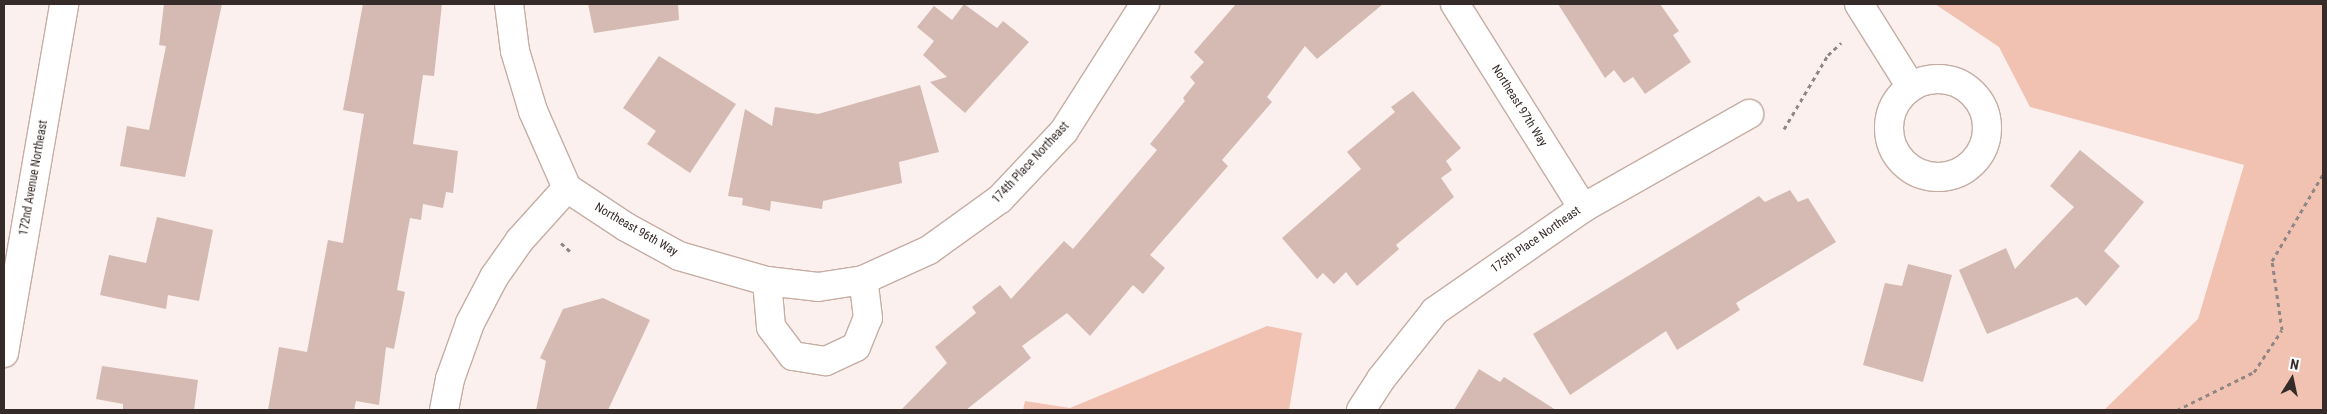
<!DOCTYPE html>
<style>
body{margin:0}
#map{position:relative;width:2327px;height:414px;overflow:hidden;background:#fbf0ed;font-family:"Roboto Condensed",sans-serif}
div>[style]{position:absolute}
.green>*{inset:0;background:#f1c2b2}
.building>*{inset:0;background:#d4bab2}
.path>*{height:3px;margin-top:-1.5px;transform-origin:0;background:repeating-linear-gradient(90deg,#908683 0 4px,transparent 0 8px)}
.roads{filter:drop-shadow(1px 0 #c6ada4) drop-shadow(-1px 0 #c6ada4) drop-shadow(0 1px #c6ada4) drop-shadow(0 -1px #c6ada4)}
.street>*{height:28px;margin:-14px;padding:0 14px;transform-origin:14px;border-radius:14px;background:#fff}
.street>.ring{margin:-14px;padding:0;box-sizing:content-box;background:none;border:28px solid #fff;border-radius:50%}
span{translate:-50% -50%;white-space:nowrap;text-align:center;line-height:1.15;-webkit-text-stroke:5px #fff;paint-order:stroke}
.street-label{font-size:12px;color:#352b28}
.frame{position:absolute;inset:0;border:5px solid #352b28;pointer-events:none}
.north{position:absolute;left:2267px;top:354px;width:50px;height:50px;-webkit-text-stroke:4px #fff;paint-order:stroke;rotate:10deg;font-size:14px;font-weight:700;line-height:20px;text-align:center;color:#352b28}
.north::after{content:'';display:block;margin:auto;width:18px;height:22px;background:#352b28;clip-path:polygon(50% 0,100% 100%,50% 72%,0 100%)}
</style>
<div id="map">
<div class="green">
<i style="clip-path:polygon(1935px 4px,2323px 4px,2323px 410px,2104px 410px,2198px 319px,2244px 165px,2030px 107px,1999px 47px)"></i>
<i style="clip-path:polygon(1267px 326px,1302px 333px,1289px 410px,1023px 410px,1025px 401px,1070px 408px)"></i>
</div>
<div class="building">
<i style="clip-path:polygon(164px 4px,222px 4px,185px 177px,120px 166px,127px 126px,149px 130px,166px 46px,159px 45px)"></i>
<i style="clip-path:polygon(363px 4px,442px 4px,434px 76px,423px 75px,413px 144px,458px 151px,453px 193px,446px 192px,443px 208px,423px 204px,421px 220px,410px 218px,397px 290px,405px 292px,394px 349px,386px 347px,379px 405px,356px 401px,354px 410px,268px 410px,279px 347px,307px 352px,328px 240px,343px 243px,364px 114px,343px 110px)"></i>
<i style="clip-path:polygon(588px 4px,678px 4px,679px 20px,594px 33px)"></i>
<i style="clip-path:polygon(964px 4px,997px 28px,1003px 21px,1029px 42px,965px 113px,930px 82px,947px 77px,923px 55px,934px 41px,917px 27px,934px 6px,952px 20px)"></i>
<i style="clip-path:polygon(1236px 4px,1383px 4px,1317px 59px,1305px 46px,1267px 97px,1272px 102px,1222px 160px,1228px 166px,1150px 255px,1165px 268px,1143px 294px,1133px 285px,1090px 336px,1067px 313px,1022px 346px,1031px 358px,966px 410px,901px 410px,947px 363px,935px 347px,976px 313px,972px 307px,1000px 285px,1011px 299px,1064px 241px,1073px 249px,1157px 150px,1150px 144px,1185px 101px,1183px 98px,1195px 83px,1190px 77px,1204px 62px,1194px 52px)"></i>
<i style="clip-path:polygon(1558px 4px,1660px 4px,1679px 31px,1673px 35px,1691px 62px,1645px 94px,1633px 77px,1624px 83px,1614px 70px,1605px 78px)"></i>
<i style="clip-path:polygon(659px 56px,736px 104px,690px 173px,647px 144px,656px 131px,623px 108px)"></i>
<i style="clip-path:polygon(920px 85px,939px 152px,899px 162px,902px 183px,823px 201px,822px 209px,771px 201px,770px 211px,742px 205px,743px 198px,728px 196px,745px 109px,772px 126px,775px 107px,818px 114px)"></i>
<i style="clip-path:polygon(1413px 91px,1461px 148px,1446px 161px,1452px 170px,1441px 178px,1454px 197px,1396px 245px,1399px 249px,1357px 286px,1346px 272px,1334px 284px,1323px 273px,1317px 279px,1282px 238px,1361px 169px,1347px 152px,1395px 112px,1391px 107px)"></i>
<i style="clip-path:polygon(2080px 150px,2144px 202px,2104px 251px,2120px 266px,2086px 306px,2077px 297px,1987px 334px,1959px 270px,2006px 248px,2015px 269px,2074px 207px,2050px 186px)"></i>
<i style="clip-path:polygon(1790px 190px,1798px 202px,1808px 198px,1836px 242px,1736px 303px,1740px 310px,1677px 350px,1666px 331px,1570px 395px,1533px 334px,1759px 196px,1765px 202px)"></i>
<i style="clip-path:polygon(157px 217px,213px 230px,199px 301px,168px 295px,166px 309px,100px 295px,109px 255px,146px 263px)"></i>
<i style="clip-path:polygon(1908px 264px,1952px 275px,1923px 382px,1863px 365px,1885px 283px,1902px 286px)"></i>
<i style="clip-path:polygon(603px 298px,650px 320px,608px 410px,536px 410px,546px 361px,540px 358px,563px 309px)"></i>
<i style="clip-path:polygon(102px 366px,198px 380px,194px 410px,123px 410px,123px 404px,96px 399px)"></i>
<i style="clip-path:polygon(1479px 369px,1500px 382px,1504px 377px,1556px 410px,1454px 410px)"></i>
</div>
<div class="path">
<i style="left:1784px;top:129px;width:86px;rotate:-59.3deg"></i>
<i style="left:1828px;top:55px;width:18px;rotate:-43deg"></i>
<i style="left:561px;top:243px;width:12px;rotate:42deg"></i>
<i style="left:2177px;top:410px;width:86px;rotate:-26.3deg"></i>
<i style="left:2254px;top:372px;width:50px;rotate:-56.3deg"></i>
<i style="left:2282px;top:330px;width:70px;rotate:-98.2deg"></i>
<i style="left:2272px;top:261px;width:101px;rotate:-59.6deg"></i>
</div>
<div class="roads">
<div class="street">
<i style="left:509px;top:4px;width:47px;rotate:82.7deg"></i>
<i style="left:515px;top:51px;width:63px;rotate:73.3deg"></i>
<i style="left:533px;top:111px;width:84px;rotate:66.2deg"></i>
<i style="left:1455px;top:4px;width:241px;rotate:57.9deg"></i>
<i style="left:1859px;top:4px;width:98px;rotate:57.9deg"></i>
<i class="ring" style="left:1889px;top:79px;width:70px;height:70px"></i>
<i style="left:567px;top:188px;width:71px;rotate:33.5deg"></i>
<i style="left:626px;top:227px;width:60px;rotate:28.7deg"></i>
<i style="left:679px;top:256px;width:91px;rotate:15.9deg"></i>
<i style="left:767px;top:281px;width:51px;rotate:6.7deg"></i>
<i style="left:818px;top:287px;width:46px;rotate:-8.8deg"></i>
<i style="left:863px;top:280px;width:72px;rotate:-24.4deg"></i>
<i style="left:929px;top:250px;width:87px;rotate:-35.7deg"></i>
<i style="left:1000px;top:199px;width:93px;rotate:-46.7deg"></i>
<i style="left:1064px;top:131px;width:151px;rotate:-57.5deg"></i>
<i style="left:767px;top:281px;width:46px;rotate:85deg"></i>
<i style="left:771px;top:327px;width:36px;rotate:53deg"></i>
<i style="left:793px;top:356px;width:33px;rotate:9deg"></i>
<i style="left:826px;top:361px;width:33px;rotate:-25deg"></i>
<i style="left:856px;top:347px;width:31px;rotate:-68deg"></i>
<i style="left:868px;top:318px;width:38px;rotate:-97deg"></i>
<i style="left:4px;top:353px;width:354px;rotate:-80.2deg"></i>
<i style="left:444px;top:410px;width:32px;rotate:-79deg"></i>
<i style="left:450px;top:379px;width:59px;rotate:-70.3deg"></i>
<i style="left:470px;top:323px;width:52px;rotate:-62.4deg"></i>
<i style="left:494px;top:277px;width:45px;rotate:-54.9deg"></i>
<i style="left:520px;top:240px;width:70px;rotate:-47.9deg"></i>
<i style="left:1361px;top:410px;width:37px;rotate:-57deg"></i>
<i style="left:1381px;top:379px;width:87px;rotate:-51.5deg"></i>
<i style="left:1435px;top:311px;width:180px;rotate:-34.8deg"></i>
<i style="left:1583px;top:208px;width:191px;rotate:-29.5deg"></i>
</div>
</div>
<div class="street-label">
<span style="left:1519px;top:106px;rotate:58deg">Northeast 97th Way</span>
<span style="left:1031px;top:163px;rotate:-47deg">174th Place Northeast</span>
<span style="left:34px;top:178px;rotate:-80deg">172nd Avenue Northeast</span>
<span style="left:636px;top:230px;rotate:30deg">Northeast 96th Way</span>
<span style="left:1536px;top:240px;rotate:-35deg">175th Place Northeast</span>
</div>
<div class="frame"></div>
<div class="north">N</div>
</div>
